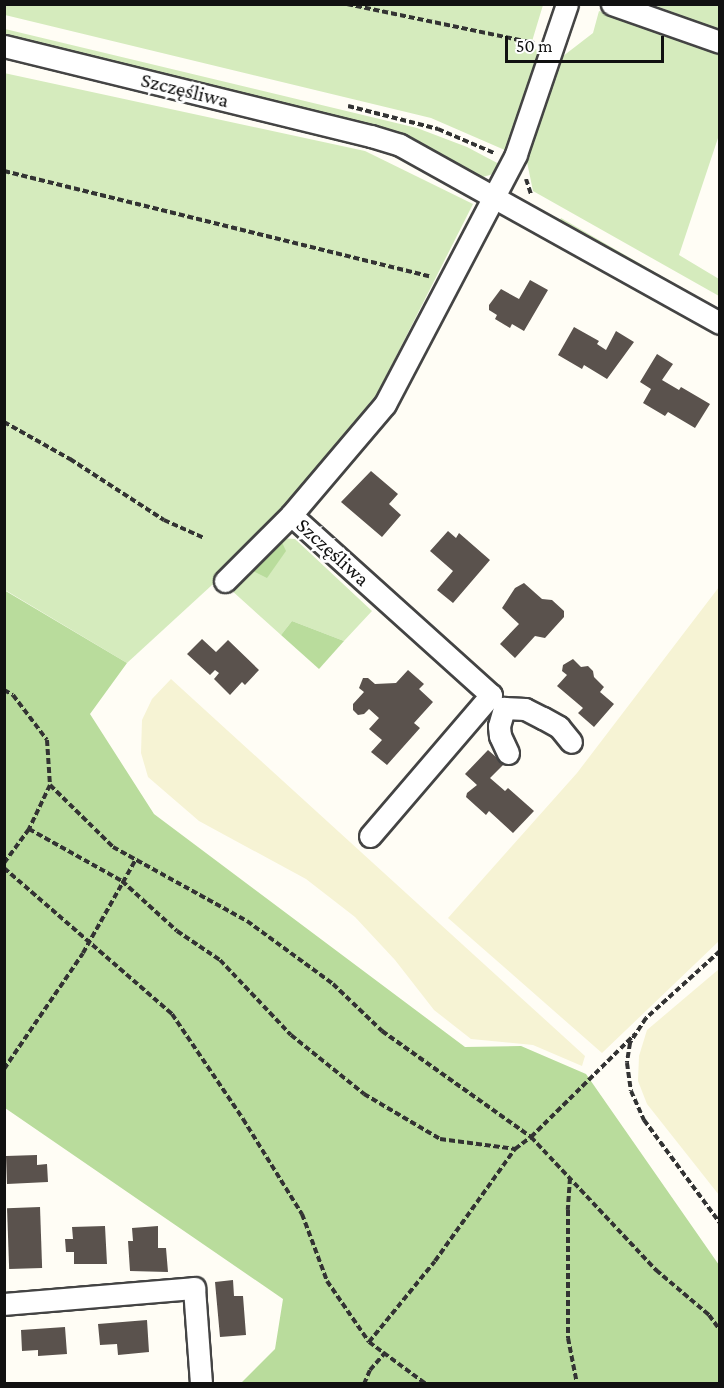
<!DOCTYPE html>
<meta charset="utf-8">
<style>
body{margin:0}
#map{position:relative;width:724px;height:1388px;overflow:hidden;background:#fffdf5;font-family:"Crimson Pro",serif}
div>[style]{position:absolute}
.farmland>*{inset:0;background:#f6f3d4}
.green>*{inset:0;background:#d5ebbd;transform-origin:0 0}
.forest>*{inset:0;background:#b9dc9c}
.building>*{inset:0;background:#5a524d;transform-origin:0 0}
.path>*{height:4px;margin-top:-2px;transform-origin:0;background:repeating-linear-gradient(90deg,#333 0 6px,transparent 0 9px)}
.roads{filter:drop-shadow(2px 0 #444) drop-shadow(-2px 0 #444) drop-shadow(0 2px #444) drop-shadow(0 -2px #444)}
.minor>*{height:21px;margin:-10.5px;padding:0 10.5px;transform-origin:10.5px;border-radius:10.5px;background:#fff}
span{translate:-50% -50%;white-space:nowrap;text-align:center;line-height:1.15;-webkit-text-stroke:6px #fff;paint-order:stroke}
.street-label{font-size:21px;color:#111}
.frame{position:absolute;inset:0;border:6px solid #111;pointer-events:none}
.scale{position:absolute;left:505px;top:36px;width:159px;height:27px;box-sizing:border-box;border:3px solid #111;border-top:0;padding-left:8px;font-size:18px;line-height:21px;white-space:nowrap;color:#111;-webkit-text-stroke:4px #fff;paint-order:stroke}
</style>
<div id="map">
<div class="farmland">
<i style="clip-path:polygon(719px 587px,719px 941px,602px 1053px,448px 918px,577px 773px)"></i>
<i style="clip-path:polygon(171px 679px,585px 1056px,582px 1066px,533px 1045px,471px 1039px,434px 1010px,395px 960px,355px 917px,306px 879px,199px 821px,148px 777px,141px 753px,142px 720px,152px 699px)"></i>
<i style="clip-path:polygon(719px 969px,719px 1195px,647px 1104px,638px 1081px,639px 1056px,647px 1030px)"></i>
</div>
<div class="green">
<i style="clip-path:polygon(5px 4px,543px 5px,530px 48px,543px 51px,507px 151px,431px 118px,5px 15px)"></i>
<i style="clip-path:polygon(654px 5px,719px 5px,719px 30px)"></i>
<i style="clip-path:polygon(599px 11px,719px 52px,719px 135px,679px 255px,719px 279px,719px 296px,533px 191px,527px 162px,520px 160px,558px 60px,593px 33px)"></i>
<i style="clip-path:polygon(5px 29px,417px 128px,467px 147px,501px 165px,493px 174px,483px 177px,427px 147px,369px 124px,5px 38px)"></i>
<i style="clip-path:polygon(4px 73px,365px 151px,473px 204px,377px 394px,236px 563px,127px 663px,5px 590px)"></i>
<i style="left:561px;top:218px;width:182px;height:4px;rotate:30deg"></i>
<i style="clip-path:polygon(280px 538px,295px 539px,372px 611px,344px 641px,292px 621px,281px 635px,230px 589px)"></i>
</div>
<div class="forest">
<i style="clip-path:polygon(280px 538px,286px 551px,267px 578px,249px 569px)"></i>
<i style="clip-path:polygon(4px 590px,127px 663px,90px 714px,154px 814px,465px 1047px,521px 1046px,586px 1074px,719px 1265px,719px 1383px,241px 1383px,275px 1349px,283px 1299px,5px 1108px)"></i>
<i style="clip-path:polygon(292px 621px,344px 641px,319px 669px,281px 635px)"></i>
</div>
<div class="building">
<i style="clip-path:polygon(530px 280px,548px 290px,524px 331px,512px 324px,510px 328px,495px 319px,497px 315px,489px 310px,489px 305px,501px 289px,519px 299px)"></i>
<i style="clip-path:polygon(574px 327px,599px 341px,597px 344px,606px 350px,616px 331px,634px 342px,607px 379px,584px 365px,582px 369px,558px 355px)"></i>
<i style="clip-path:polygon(657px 354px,673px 364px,662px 380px,679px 390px,681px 387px,710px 404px,695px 428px,668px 412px,665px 416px,643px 403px,651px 389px,640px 382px)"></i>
<i style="clip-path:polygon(371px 471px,398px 494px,389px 504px,401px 515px,382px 537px,341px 502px)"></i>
<i style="clip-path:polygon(448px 531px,456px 538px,459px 533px,490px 560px,453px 603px,437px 590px,453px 571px,430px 551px)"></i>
<i style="clip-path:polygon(524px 583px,542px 599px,552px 600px,564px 611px,564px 617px,545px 638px,535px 636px,515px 658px,500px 644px,519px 624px,502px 608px,515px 588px)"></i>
<i style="clip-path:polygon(202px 639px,216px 652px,228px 640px,259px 670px,245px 685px,242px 682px,230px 695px,214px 679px,219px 673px,215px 670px,210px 675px,187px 654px)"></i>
<i style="clip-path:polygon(573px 659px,581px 667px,588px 666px,593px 671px,594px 677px,604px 687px,600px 692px,614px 704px,594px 727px,578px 713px,583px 708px,557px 686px,567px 675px,562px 671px,563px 665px)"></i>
<i style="clip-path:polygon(408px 670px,424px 684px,419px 689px,433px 702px,414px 723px,420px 728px,387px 765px,371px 752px,382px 740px,369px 729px,379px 718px,369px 709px,364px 714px,358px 715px,353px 710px,353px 704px,364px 692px,359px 688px,363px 678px,368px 678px,375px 684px,396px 683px)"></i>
<i style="clip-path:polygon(488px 750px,504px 764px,490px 778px,505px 791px,508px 788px,534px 811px,513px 833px,489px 811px,486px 815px,466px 797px,467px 793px,477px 785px,465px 774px)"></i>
<i style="clip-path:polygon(37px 1155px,37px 1165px,47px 1164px,48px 1182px,7px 1184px,6px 1156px)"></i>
<i style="left:40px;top:1207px;width:61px;height:33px;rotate:88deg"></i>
<i style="clip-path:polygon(105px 1226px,107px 1264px,74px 1264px,74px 1252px,66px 1252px,65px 1239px,73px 1239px,72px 1227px)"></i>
<i style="clip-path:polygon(158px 1226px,158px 1248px,166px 1248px,168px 1272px,130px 1271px,128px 1241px,133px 1241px,132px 1228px)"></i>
<i style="clip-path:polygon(233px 1280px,234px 1296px,243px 1296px,246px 1335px,220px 1337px,215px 1282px)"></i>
<i style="clip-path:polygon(147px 1320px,149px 1352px,118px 1355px,117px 1344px,100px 1345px,98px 1324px)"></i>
<i style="clip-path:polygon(65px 1327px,67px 1354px,38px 1356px,38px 1350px,22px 1351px,21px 1330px)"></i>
</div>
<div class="path">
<i style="left:347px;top:4px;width:191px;rotate:11.8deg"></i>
<i style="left:348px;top:106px;width:93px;rotate:14.3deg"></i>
<i style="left:438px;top:129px;width:61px;rotate:23.2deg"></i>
<i style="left:4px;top:171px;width:438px;rotate:13.9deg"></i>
<i style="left:526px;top:179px;width:16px;rotate:72deg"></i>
<i style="left:4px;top:422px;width:76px;rotate:29.3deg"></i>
<i style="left:70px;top:459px;width:112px;rotate:33deg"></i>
<i style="left:164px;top:520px;width:44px;rotate:24.2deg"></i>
<i style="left:4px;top:690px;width:10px;rotate:29deg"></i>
<i style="left:13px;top:695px;width:56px;rotate:52.9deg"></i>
<i style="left:47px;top:740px;width:45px;rotate:86.2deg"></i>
<i style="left:50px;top:785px;width:49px;rotate:115.5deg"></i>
<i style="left:29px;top:829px;width:42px;rotate:126.3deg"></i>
<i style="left:50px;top:785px;width:88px;rotate:44.5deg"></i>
<i style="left:113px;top:847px;width:153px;rotate:28.9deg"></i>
<i style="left:247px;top:921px;width:107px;rotate:36.2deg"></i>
<i style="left:333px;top:984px;width:68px;rotate:43.8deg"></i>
<i style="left:382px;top:1031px;width:183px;rotate:35.4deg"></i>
<i style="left:531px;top:1137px;width:183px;rotate:46.8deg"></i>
<i style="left:656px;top:1270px;width:70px;rotate:40.3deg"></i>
<i style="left:709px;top:1315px;width:19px;rotate:54deg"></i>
<i style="left:29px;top:829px;width:107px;rotate:29.2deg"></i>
<i style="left:122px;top:881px;width:74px;rotate:42.3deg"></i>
<i style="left:177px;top:931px;width:52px;rotate:34deg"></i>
<i style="left:220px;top:960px;width:103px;rotate:46.6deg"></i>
<i style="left:291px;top:1035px;width:94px;rotate:38.9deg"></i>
<i style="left:364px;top:1094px;width:88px;rotate:30.6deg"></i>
<i style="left:440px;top:1139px;width:76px;rotate:7.6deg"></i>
<i style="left:515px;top:1149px;width:20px;rotate:-37deg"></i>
<i style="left:531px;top:1137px;width:146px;rotate:-44.7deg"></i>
<i style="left:4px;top:868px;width:223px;rotate:41deg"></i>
<i style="left:172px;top:1014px;width:127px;rotate:55.9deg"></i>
<i style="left:243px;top:1119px;width:112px;rotate:58.2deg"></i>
<i style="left:302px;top:1214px;width:72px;rotate:69.5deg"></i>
<i style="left:327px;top:1281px;width:74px;rotate:55.5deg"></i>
<i style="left:369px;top:1342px;width:71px;rotate:36.4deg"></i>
<i style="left:720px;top:951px;width:100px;rotate:137.8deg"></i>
<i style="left:646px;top:1018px;width:30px;rotate:123deg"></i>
<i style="left:630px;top:1043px;width:20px;rotate:99deg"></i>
<i style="left:627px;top:1063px;width:28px;rotate:82deg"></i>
<i style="left:631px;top:1091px;width:32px;rotate:66deg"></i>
<i style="left:644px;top:1120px;width:128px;rotate:53.6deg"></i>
<i style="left:4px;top:1069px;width:140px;rotate:-55.7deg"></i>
<i style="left:83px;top:953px;width:108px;rotate:-60.6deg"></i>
<i style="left:570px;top:1178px;width:32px;rotate:94deg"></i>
<i style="left:568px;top:1210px;width:128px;rotate:90deg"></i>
<i style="left:568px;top:1338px;width:47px;rotate:78.9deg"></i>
<i style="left:369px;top:1342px;width:104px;rotate:-50.8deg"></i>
<i style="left:435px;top:1261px;width:138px;rotate:-54.5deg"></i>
<i style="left:364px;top:1384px;width:15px;rotate:-67deg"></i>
<i style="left:370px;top:1370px;width:23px;rotate:-49deg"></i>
</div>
<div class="roads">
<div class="minor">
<i style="left:612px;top:4px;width:114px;rotate:19.4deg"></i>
<i style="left:4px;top:46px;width:378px;rotate:13.8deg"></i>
<i style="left:371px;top:136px;width:30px;rotate:17deg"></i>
<i style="left:400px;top:145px;width:366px;rotate:29.1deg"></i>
<i style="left:225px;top:581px;width:93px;rotate:-45deg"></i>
<i style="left:508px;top:753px;width:19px;rotate:-115deg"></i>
<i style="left:500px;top:736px;width:10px;rotate:-96deg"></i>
<i style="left:499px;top:726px;width:19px;rotate:-74deg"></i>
<i style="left:504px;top:708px;width:21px;rotate:3deg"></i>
<i style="left:525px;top:709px;width:20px;rotate:27deg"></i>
<i style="left:543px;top:718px;width:18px;rotate:29deg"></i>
<i style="left:559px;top:727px;width:19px;rotate:51deg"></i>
<i style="left:370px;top:836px;width:186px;rotate:-49.4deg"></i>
<i style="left:491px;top:695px;width:269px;rotate:-138deg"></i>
<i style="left:291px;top:515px;width:145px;rotate:-49.7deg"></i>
<i style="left:385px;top:404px;width:282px;rotate:-62.3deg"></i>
<i style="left:516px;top:154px;width:158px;rotate:-71.2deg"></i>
<i style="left:4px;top:1304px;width:191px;rotate:-4.8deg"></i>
<i style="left:194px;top:1288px;width:96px;rotate:85.8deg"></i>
</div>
</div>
<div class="street-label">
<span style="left:185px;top:90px;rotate:14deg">Szczęśliwa</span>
<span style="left:333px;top:552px;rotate:42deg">Szczęśliwa</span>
</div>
<div class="frame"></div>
<div class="scale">50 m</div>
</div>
